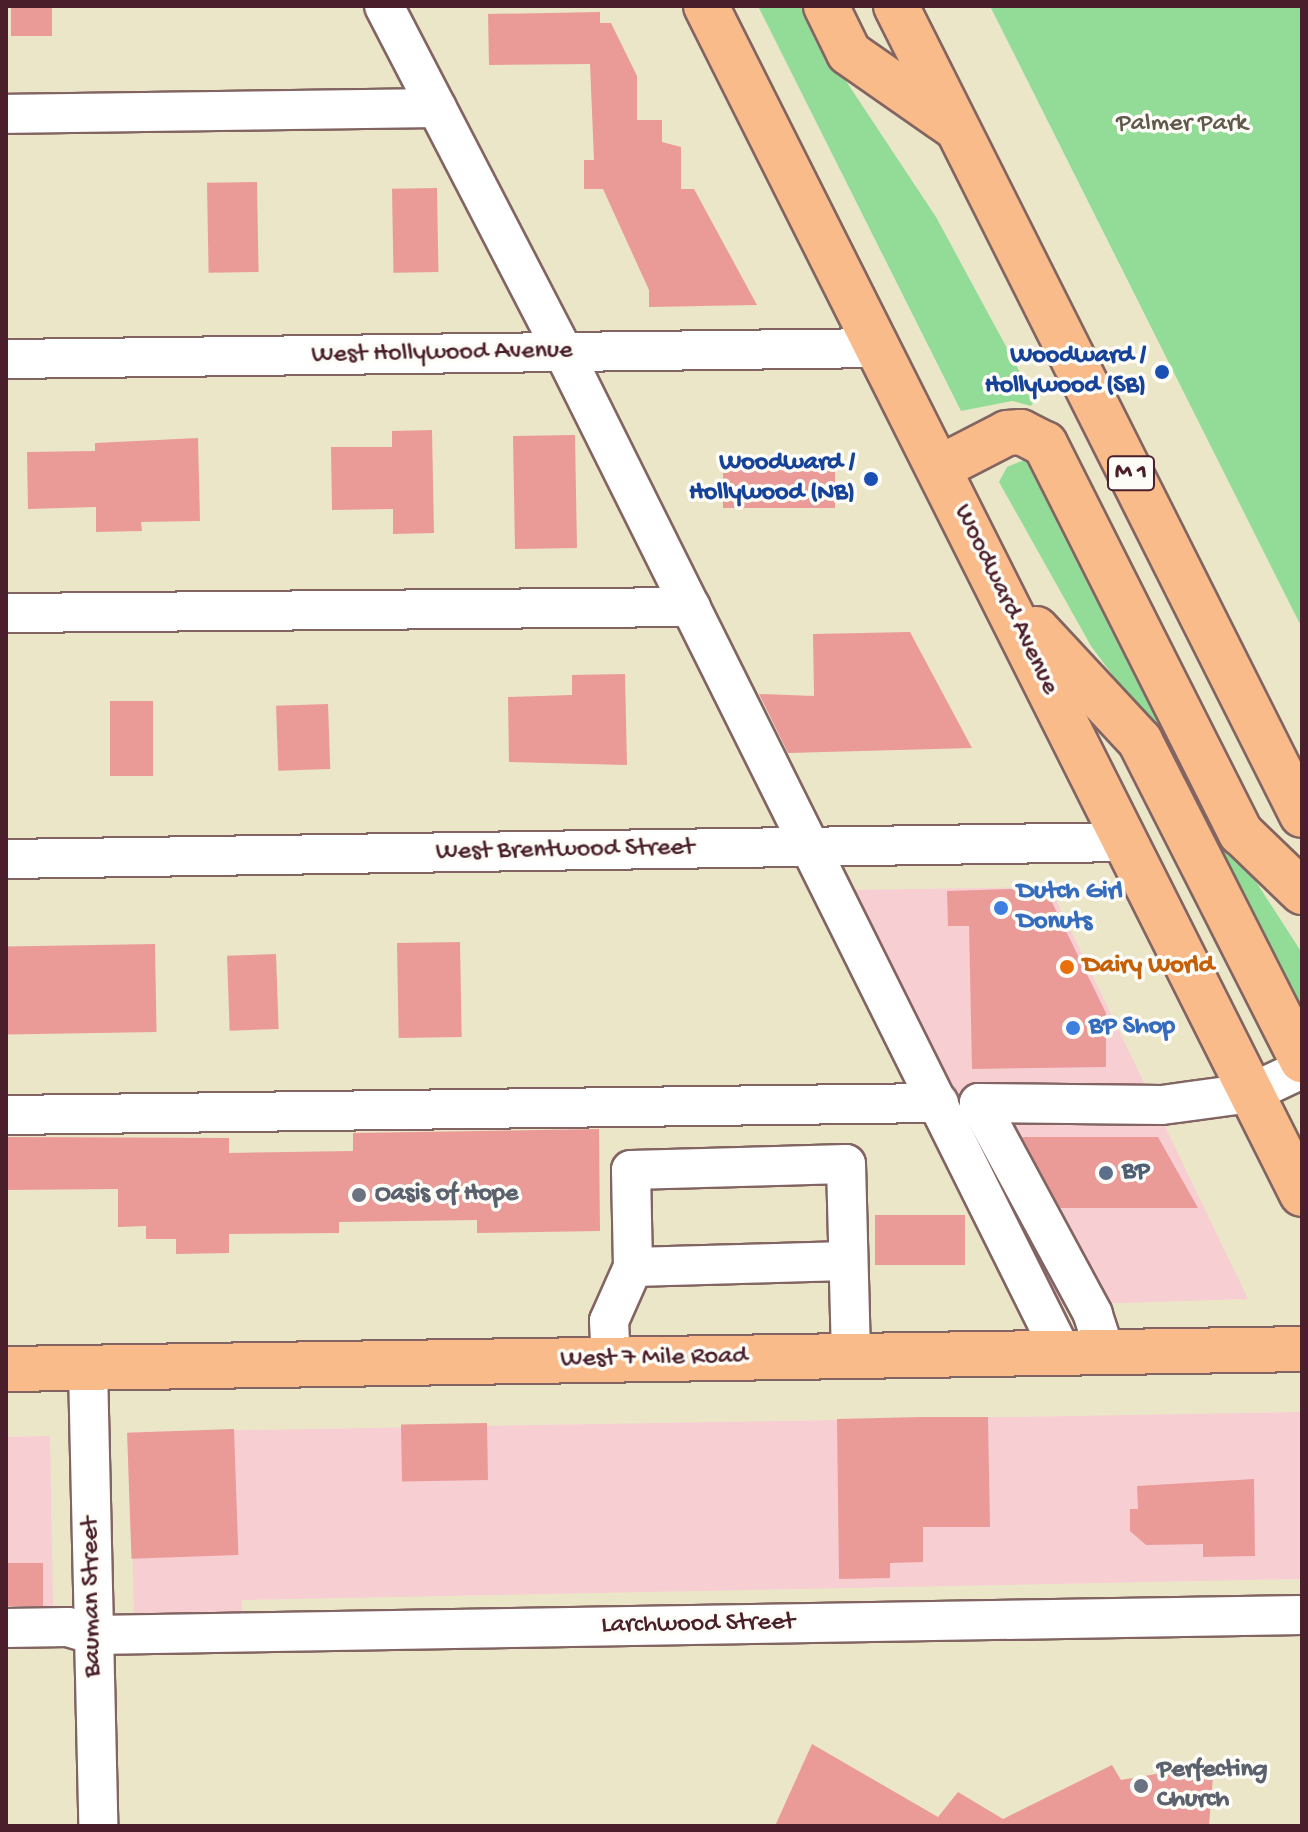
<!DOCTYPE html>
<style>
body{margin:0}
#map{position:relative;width:1308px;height:1832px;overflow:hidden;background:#ebe6c8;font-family:"Gochi Hand",sans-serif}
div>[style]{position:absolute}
.built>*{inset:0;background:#f7cfd3;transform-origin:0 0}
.green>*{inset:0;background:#92dc97}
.building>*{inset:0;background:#ea9b98;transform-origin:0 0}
.roads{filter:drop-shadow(2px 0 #826562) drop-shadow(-2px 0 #826562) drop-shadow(0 2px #826562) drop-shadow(0 -2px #826562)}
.minor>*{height:38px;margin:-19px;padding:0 19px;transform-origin:19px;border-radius:19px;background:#fff}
.major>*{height:44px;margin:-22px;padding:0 22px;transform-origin:22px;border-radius:22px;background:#fabb8b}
.dots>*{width:22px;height:22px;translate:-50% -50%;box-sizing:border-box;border:4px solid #fdfcf7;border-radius:50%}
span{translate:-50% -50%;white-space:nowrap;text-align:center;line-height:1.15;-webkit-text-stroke:7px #fdfcf7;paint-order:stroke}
.shield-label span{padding:2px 6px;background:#fdfcf7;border:2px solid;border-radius:6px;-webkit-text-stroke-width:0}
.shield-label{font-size:24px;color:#4a1f2b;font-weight:700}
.park-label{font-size:26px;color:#60584b}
.street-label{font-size:26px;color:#4a1f2b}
.transit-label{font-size:26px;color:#164399;font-weight:700}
.right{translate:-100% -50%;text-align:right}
.shop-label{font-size:26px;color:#366cbe;font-weight:700}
.left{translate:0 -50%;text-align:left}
.food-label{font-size:26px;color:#c56008;font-weight:700}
.service-label{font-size:26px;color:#4e5e75;font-weight:700}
.worship-label{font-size:26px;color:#5b616d;font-weight:700}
.frame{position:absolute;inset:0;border:8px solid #4a1f2b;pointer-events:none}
</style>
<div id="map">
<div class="built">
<i style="clip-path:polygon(1050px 887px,1248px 1299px,1060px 1305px,847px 890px)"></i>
<i style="clip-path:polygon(1302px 1412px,1302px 1579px,242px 1600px,242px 1617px,134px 1619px,130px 1432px)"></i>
<i style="left:50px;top:1436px;width:180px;height:44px;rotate:89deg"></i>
</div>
<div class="green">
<i style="clip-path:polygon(758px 6px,808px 6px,842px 75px,936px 217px,1035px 400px,1031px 406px,1012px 401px,961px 411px)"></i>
<i style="clip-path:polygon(990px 6px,1302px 6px,1302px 628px)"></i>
<i style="clip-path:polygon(1024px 460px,1040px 467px,1253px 877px,1302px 953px,1302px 1041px,1125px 692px,1091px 646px,999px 482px,1007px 467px)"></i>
</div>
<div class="building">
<i style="left:11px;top:6px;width:41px;height:30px"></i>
<i style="clip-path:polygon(600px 12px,600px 23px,611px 23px,637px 76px,637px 120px,662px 120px,662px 142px,681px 147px,681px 189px,694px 189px,757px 305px,649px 307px,649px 290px,603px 189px,584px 189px,584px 160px,594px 160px,590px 64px,489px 65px,488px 14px)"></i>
<i style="left:257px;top:182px;width:90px;height:50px;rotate:89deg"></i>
<i style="left:437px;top:188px;width:84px;height:45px;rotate:89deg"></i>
<i style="clip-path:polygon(432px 430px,434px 533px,393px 534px,393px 509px,332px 510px,331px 447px,392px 447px,392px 431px)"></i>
<i style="left:575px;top:435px;width:113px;height:62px;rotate:89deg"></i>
<i style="clip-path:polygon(198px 438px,200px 521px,141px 522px,142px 531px,96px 532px,96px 507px,28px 509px,27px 452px,95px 451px,95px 443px)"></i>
<i style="left:835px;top:464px;width:44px;height:112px;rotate:90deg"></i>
<i style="clip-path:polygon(910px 632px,972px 748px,788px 753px,759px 694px,814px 696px,813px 634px)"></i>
<i style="clip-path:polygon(625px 674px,627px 765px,509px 762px,508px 697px,572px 695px,572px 675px)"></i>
<i style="left:110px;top:701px;width:43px;height:75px"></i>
<i style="left:328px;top:704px;width:65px;height:52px;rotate:88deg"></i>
<i style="clip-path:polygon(1045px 888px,1106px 1013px,1106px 1067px,972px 1069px,969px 926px,948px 926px,947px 891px)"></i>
<i style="left:460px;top:942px;width:95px;height:63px;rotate:89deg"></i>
<i style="left:155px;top:944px;width:88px;height:149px;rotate:89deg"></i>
<i style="left:276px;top:954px;width:75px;height:49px;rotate:88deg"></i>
<i style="clip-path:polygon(599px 1129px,600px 1231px,477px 1233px,477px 1220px,339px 1222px,339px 1233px,229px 1234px,229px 1253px,176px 1254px,176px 1239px,146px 1239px,146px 1226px,118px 1227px,118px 1189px,6px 1190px,6px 1137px,229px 1138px,229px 1153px,353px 1151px,353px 1133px)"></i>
<i style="clip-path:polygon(1022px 1137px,1158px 1137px,1198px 1208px,1060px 1208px)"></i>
<i style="left:965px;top:1215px;width:50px;height:90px;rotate:90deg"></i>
<i style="clip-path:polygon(922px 1417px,988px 1417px,990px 1527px,923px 1527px,923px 1562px,890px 1563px,890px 1578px,839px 1579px,837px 1419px)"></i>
<i style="left:487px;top:1423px;width:57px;height:86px;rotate:89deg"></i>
<i style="left:234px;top:1429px;width:126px;height:107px;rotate:88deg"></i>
<i style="clip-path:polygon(1254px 1479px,1255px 1556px,1203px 1557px,1203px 1544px,1146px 1545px,1130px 1531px,1130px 1509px,1138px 1509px,1137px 1486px)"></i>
<i style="left:6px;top:1563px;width:37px;height:43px"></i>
<i style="clip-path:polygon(812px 1744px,938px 1817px,958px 1792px,1003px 1819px,1112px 1765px,1121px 1780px,1214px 1764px,1209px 1826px,775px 1826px)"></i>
</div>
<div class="roads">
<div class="minor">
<i style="left:384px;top:6px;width:391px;rotate:62.6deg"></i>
<i style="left:564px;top:353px;width:1117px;rotate:63.53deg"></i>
<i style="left:6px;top:114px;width:431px;rotate:-0.8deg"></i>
<i style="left:6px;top:359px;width:872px;rotate:-0.72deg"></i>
<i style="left:6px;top:613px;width:685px;rotate:-0.5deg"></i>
<i style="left:6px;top:859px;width:1119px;rotate:-0.87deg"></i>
<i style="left:6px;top:1115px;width:933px;rotate:-0.74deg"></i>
<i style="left:633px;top:1267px;width:215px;rotate:-1.6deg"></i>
<i style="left:1105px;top:1352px;width:40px;rotate:-108deg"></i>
<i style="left:1093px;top:1314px;width:240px;rotate:-118.4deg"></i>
<i style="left:979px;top:1103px;width:183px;rotate:0.6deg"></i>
<i style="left:1162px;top:1105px;width:90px;rotate:-7.7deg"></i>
<i style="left:1251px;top:1093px;width:56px;rotate:-25.2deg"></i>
<i style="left:611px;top:1360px;width:39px;rotate:-93deg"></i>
<i style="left:609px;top:1321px;width:59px;rotate:-66deg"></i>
<i style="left:633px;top:1267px;width:97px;rotate:-91.2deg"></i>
<i style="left:631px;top:1170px;width:215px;rotate:-1.6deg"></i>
<i style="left:846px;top:1164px;width:192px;rotate:88.5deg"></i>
<i style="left:88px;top:1368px;width:458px;rotate:88.7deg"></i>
<i style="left:6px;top:1628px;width:62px;rotate:-0.9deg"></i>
<i style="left:68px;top:1627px;width:27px;rotate:17deg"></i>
<i style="left:94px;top:1635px;width:1208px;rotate:-0.95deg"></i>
</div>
<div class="major">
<i style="left:706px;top:6px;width:1329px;rotate:63.36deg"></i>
<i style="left:826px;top:6px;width:52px;rotate:63.9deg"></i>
<i style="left:849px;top:53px;width:129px;rotate:34.9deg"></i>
<i style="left:896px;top:6px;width:905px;rotate:63.35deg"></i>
<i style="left:939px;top:468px;width:76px;rotate:-27.2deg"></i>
<i style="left:1007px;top:433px;width:14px;rotate:-4deg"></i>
<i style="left:1021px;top:432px;width:27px;rotate:27deg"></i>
<i style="left:1045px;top:444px;width:436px;rotate:63.3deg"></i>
<i style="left:1241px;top:833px;width:85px;rotate:44deg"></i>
<i style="left:1036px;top:629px;width:153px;rotate:47.1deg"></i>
<i style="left:1140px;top:741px;width:358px;rotate:63.1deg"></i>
<i style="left:6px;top:1369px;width:1296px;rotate:-0.88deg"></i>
</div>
</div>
<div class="dots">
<i style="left:1162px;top:372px;background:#1a4fb4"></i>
<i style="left:871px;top:479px;background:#1a4fb4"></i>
<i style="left:1001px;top:908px;background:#3f7fe0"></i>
<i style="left:1067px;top:967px;background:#e8710a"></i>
<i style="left:1073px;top:1028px;background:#3f7fe0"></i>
<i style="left:1106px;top:1173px;background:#5c6f8a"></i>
<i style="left:359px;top:1195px;background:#6b7280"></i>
<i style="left:1141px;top:1786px;background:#6b7280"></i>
</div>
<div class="shield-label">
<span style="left:1131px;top:473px">M 1</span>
</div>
<div class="park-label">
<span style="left:1182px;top:125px">Palmer Park</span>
</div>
<div class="street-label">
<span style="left:442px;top:354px;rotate:-1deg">West Hollywood Avenue</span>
<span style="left:1005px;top:600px;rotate:64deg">Woodward Avenue</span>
<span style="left:565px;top:851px;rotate:-1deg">West Brentwood Street</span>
<span style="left:654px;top:1359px;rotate:-1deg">West 7 Mile Road</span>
<span style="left:93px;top:1597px;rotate:-91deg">Bauman Street</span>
<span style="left:698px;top:1625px;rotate:-1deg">Larchwood Street</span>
</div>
<div class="transit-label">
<span class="right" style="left:1146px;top:372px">Woodward /<br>Hollywood (SB)</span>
<span class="right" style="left:855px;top:479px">Woodward /<br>Hollywood (NB)</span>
</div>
<div class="shop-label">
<span class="left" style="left:1017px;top:908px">Dutch Girl<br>Donuts</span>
<span class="left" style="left:1089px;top:1028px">BP Shop</span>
</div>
<div class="food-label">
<span class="left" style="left:1083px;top:967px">Dairy World</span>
</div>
<div class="service-label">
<span class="left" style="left:1122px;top:1173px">BP</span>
</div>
<div class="worship-label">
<span class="left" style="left:375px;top:1195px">Oasis of Hope</span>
<span class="left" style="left:1157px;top:1786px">Perfecting<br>Church</span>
</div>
<div class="frame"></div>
</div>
